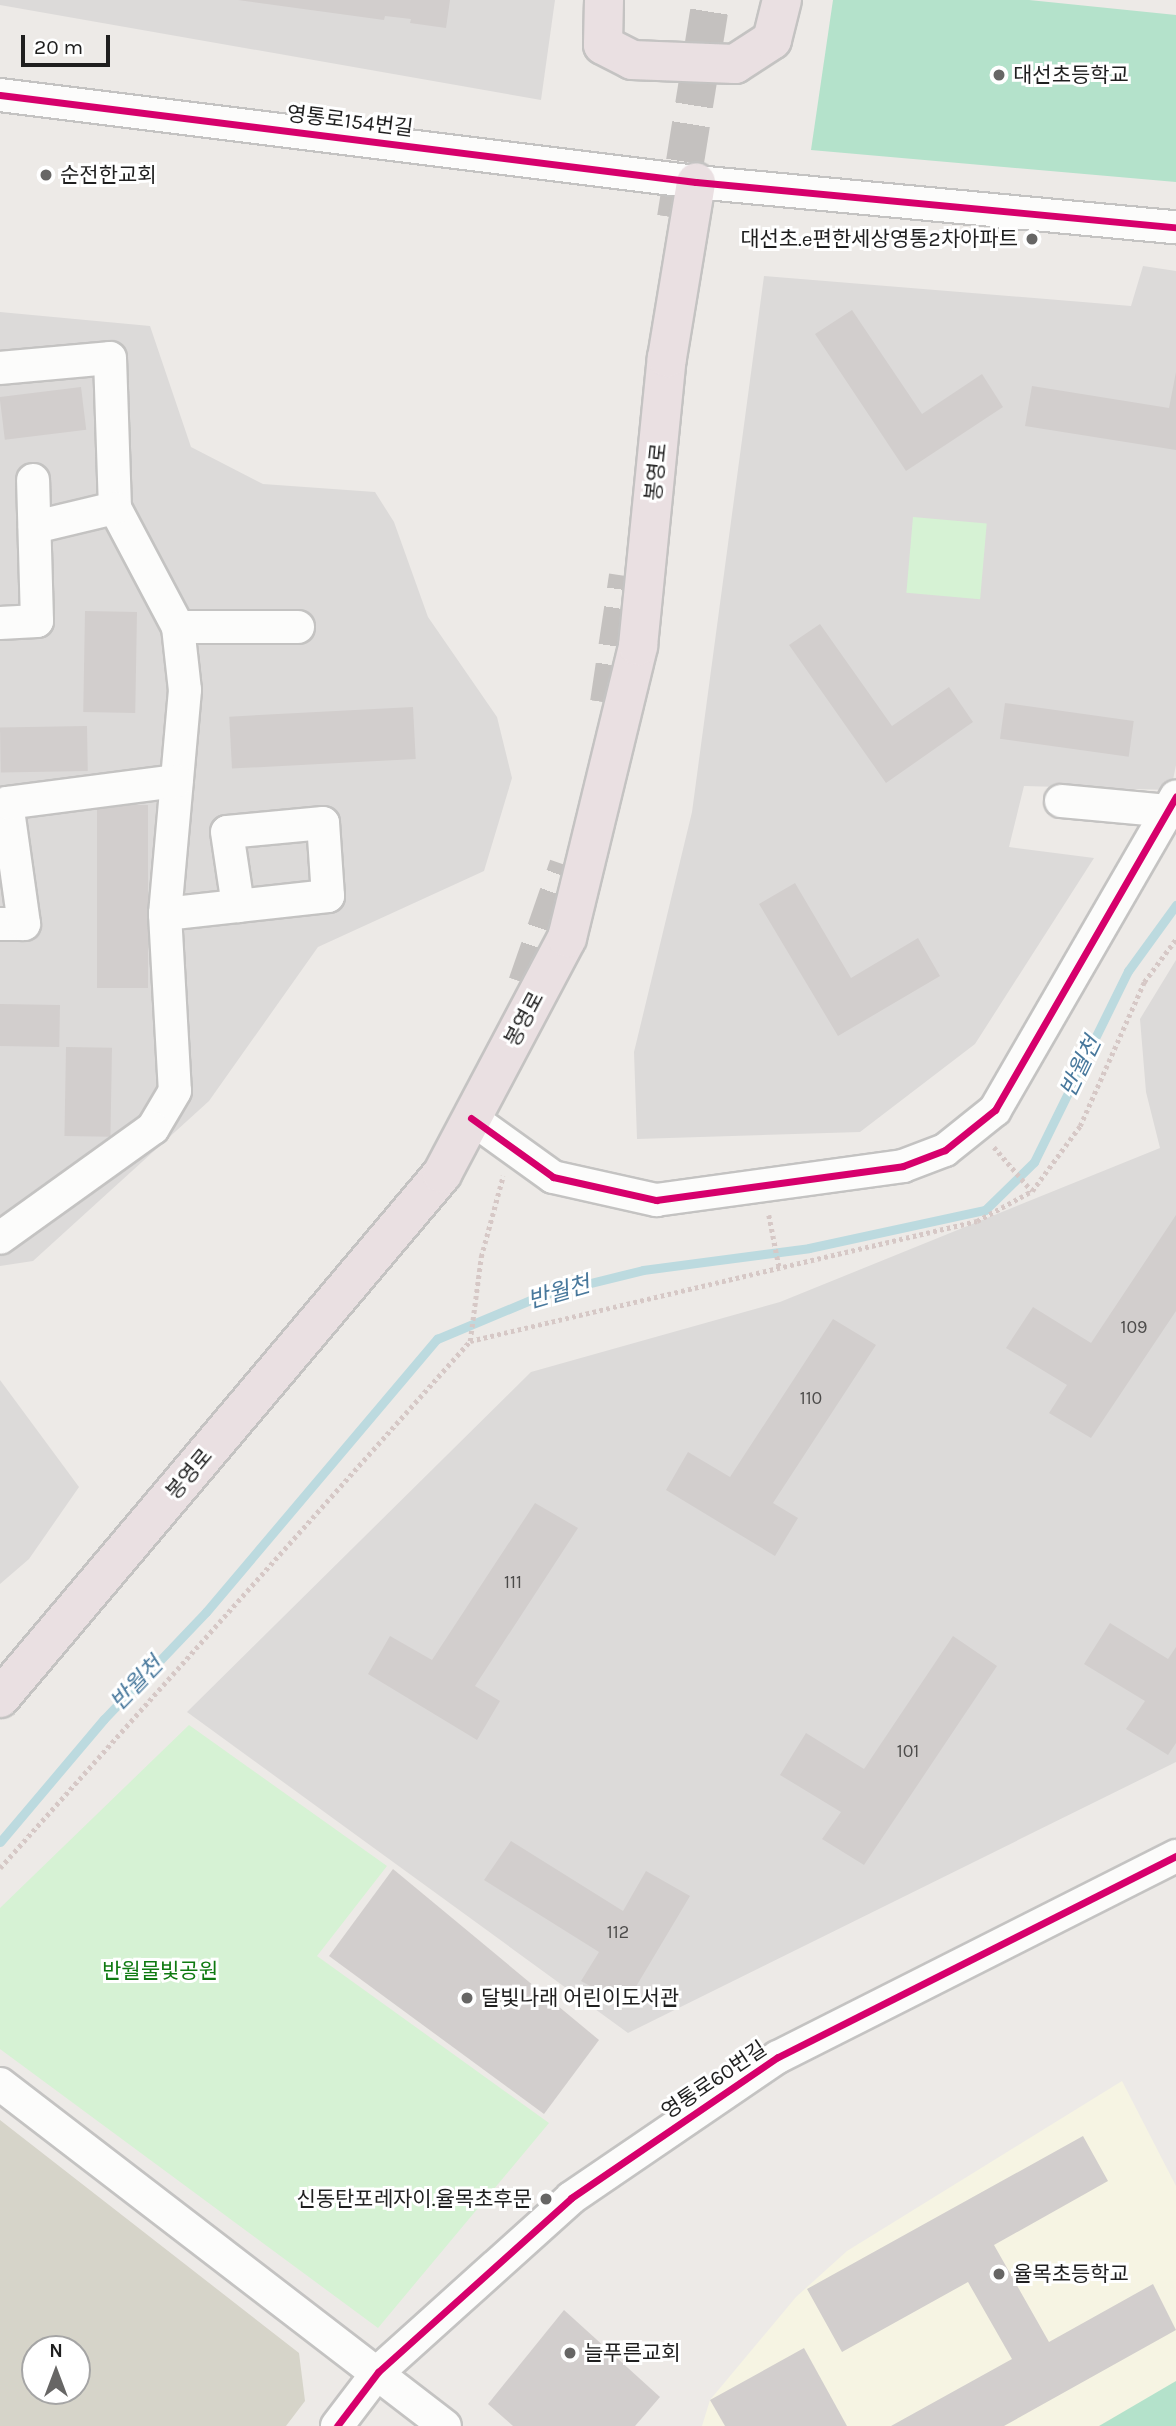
<!DOCTYPE html>
<meta charset="utf-8">
<style>
body{margin:0}
#map{position:relative;width:1176px;height:2426px;overflow:hidden;background:#edeae7;font-family:Karla,"Noto Sans KR",sans-serif}
div>[style]{position:absolute}
.residential>*{inset:0;background:#dcdad9}
.education>*{inset:0;background:#f6f4e3}
.construction>*{inset:0;background:#d6d4c9}
.park>*{inset:0;background:#d6f2d4;transform-origin:0 0}
.pitch>*{inset:0;background:#b4e2cb}
.stream>*{height:9px;margin:-4.5px;padding:0 4.5px;transform-origin:4.5px;border-radius:4.5px;background:#bcdadf}
.building>*{inset:0;background:#d2cecd;transform-origin:0 0}
.highway-tunnel>*{height:38px;margin-top:-19px;transform-origin:0;background:repeating-linear-gradient(90deg,#c4c1bf 0 38px,transparent 0 57px)}
.path>*{height:4.5px;margin-top:-2.25px;transform-origin:0;background:repeating-linear-gradient(90deg,#d6c8c6 0 3.5px,transparent 0 7px)}
.roads{filter:drop-shadow(2px 0 #c4c3c2) drop-shadow(-2px 0 #c4c3c2) drop-shadow(0 2px #c4c3c2) drop-shadow(0 -2px #c4c3c2)}
.minor>*{height:32px;margin:-16px;padding:0 16px;transform-origin:16px;border-radius:16px;background:#fcfcfb}
.highway>*{height:38px;margin:-19px;padding:0 19px;transform-origin:19px;border-radius:19px;background:#eae0e2}
.cycleway>*{height:7px;margin:-3.5px;padding:0 3.5px;transform-origin:3.5px;border-radius:3.5px;background:#d6006c}
.dots>*{width:19px;height:19px;translate:-50% -50%;box-sizing:border-box;border:4px solid #fff;border-radius:50%}
span{translate:-50% -50%;white-space:nowrap;text-align:center;line-height:1.15;-webkit-text-stroke:6px #fff;paint-order:stroke}
.number-label{font-size:18px;color:#4c4b4a}
.number-label span{-webkit-text-stroke-width:0}
.poi-label{font-size:21px;color:#1f1f1f}
.left{translate:0 -50%;text-align:left}
.right{translate:-100% -50%;text-align:right}
.street-label{font-size:21px;color:#1f1f1f}
.park-label{font-size:21px;color:#0f7a11}
.water-label{font-size:23px;color:#48789c;font-style:italic}
.north{position:absolute;left:21px;top:2335px;width:70px;height:70px;box-sizing:border-box;background:#fff;border:2px solid #a5a5a5;border-radius:50%;rotate:0deg;font-size:19px;font-weight:700;line-height:28px;text-align:center;color:#1f1f1f}
.north::after{content:'';display:block;margin:auto;width:24px;height:32px;background:#676665;clip-path:polygon(50% 0,100% 100%,50% 72%,0 100%)}
.scale{position:absolute;left:21px;top:35px;width:89px;height:32px;box-sizing:border-box;border:4px solid #1f1f1f;border-top:0;padding-left:9px;font-size:21px;line-height:24px;white-space:nowrap;color:#1f1f1f;-webkit-text-stroke:5px #fff;paint-order:stroke}
</style>
<div id="map">
<div class="residential">
<i style="clip-path:polygon(0 0,555px 0,541px 100px,0 5px)"></i>
<i style="clip-path:polygon(1143px 266px,1176px 271px,1176px 765px,1171px 790px,1024px 786px,1009px 847px,1094px 858px,975px 1044px,860px 1132px,637px 1139px,634px 1052px,692px 812px,764px 276px,1131px 306px)"></i>
<i style="clip-path:polygon(0 312px,150px 326px,191px 447px,263px 484px,375px 492px,394px 522px,428px 617px,497px 717px,512px 778px,484px 871px,318px 947px,209px 1101px,33px 1261px,0 1266px)"></i>
<i style="clip-path:polygon(1176px 960px,1176px 1762px,628px 2033px,187px 1712px,531px 1372px,780px 1302px,1160px 1148px,1146px 1092px,1140px 1019px)"></i>
<i style="clip-path:polygon(0 1380px,79px 1487px,29px 1559px,0 1584px)"></i>
</div>
<div class="education">
<i style="clip-path:polygon(1122px 2081px,1176px 2186px,1176px 2426px,702px 2426px,710px 2400px,796px 2297px,847px 2251px)"></i>
</div>
<div class="construction">
<i style="clip-path:polygon(evenodd,0 2120px,299px 2353px,305px 2401px,286px 2426px,0 2426px,0 2120px,35px 2349px,77px 2349px,77px 2391px,35px 2391px,35px 2349px)"></i>
</div>
<div class="park">
<i style="left:913px;top:517px;width:74px;height:76px;rotate:5deg"></i>
<i style="clip-path:polygon(189px 1725px,387px 1866px,317px 1956px,549px 2123px,378px 2328px,0 2049px,0 1908px)"></i>
</div>
<div class="pitch">
<i style="clip-path:polygon(833px 0,1029px 0,1176px 15px,1176px 182px,811px 150px)"></i>
<i style="clip-path:polygon(1176px 2381px,1176px 2426px,1099px 2426px)"></i>
</div>
<div class="stream">
<i style="left:0;top:1842px;width:161px;rotate:-49.8deg"></i>
<i style="left:104px;top:1719px;width:148px;rotate:-46.4deg"></i>
<i style="left:206px;top:1612px;width:358px;rotate:-49.8deg"></i>
<i style="left:437px;top:1339px;width:114px;rotate:-22.7deg"></i>
<i style="left:542px;top:1295px;width:104px;rotate:-13.9deg"></i>
<i style="left:643px;top:1270px;width:167px;rotate:-7.5deg"></i>
<i style="left:809px;top:1248px;width:180px;rotate:-12.2deg"></i>
<i style="left:985px;top:1210px;width:69px;rotate:-44.4deg"></i>
<i style="left:1034px;top:1162px;width:213px;rotate:-63.8deg"></i>
<i style="left:1128px;top:971px;width:82px;rotate:-54deg"></i>
</div>
<div class="building">
<i style="clip-path:polygon(238px 0,450px 0,446px 28px,410px 23px,411px 19px,385px 16px,384px 20px)"></i>
<i style="clip-path:polygon(852px 310px,922px 414px,982px 374px,1003px 407px,906px 471px,815px 334px)"></i>
<i style="clip-path:polygon(1176px 372px,1176px 450px,1025px 426px,1032px 386px,1169px 408px)"></i>
<i style="left:81px;top:387px;width:43px;height:82px;rotate:83deg"></i>
<i style="left:85px;top:611px;width:52px;height:101px;rotate:1deg"></i>
<i style="clip-path:polygon(820px 624px,892px 726px,949px 687px,973px 722px,886px 783px,789px 645px)"></i>
<i style="left:1005px;top:703px;width:130px;height:36px;rotate:8deg"></i>
<i style="left:413px;top:707px;width:52px;height:184px;rotate:87deg"></i>
<i style="left:87px;top:726px;width:45px;height:87px;rotate:89deg"></i>
<i style="left:97px;top:805px;width:51px;height:183px"></i>
<i style="clip-path:polygon(795px 883px,851px 978px,918px 938px,940px 976px,838px 1036px,759px 904px)"></i>
<i style="left:0;top:1004px;width:60px;height:42px;rotate:1deg"></i>
<i style="left:66px;top:1047px;width:46px;height:89px;rotate:1deg"></i>
<i style="clip-path:polygon(1176px 1215px,1176px 1311px,1091px 1438px,1049px 1413px,1067px 1385px,1006px 1348px,1033px 1307px,1091px 1343px)"></i>
<i style="clip-path:polygon(833px 1319px,876px 1345px,773px 1503px,798px 1518px,775px 1556px,666px 1490px,688px 1452px,730px 1477px)"></i>
<i style="clip-path:polygon(535px 1503px,578px 1528px,475px 1686px,500px 1701px,477px 1740px,368px 1674px,390px 1636px,432px 1660px)"></i>
<i style="clip-path:polygon(1110px 1623px,1168px 1659px,1176px 1647px,1176px 1743px,1168px 1755px,1126px 1729px,1145px 1701px,1084px 1664px)"></i>
<i style="clip-path:polygon(953px 1636px,997px 1666px,864px 1865px,822px 1839px,841px 1812px,780px 1775px,806px 1733px,864px 1769px)"></i>
<i style="clip-path:polygon(511px 1841px,623px 1911px,646px 1871px,690px 1896px,625px 2005px,581px 1981px,599px 1952px,484px 1880px)"></i>
<i style="clip-path:polygon(393px 1869px,599px 2040px,544px 2114px,329px 1956px)"></i>
<i style="clip-path:polygon(1083px 2136px,1108px 2181px,994px 2245px,1049px 2342px,1153px 2284px,1176px 2330px,1004px 2426px,891px 2426px,1012px 2359px,968px 2282px,842px 2352px,807px 2289px)"></i>
<i style="clip-path:polygon(564px 2310px,660px 2397px,635px 2426px,513px 2426px,488px 2404px)"></i>
<i style="clip-path:polygon(804px 2348px,847px 2426px,725px 2426px,710px 2400px)"></i>
</div>
<div class="highway-tunnel">
<i style="left:676px;top:218px;width:221px;rotate:-80.9deg"></i>
<i style="left:609px;top:703px;width:128px;rotate:-81.5deg"></i>
<i style="left:527px;top:984px;width:125px;rotate:-70.8deg"></i>
</div>
<div class="path">
<i style="left:994px;top:1147px;width:58px;rotate:49.2deg"></i>
<i style="left:769px;top:1215px;width:52px;rotate:78.9deg"></i>
<i style="left:470px;top:1341px;width:85px;rotate:-82.5deg"></i>
<i style="left:481px;top:1257px;width:84px;rotate:-74.8deg"></i>
<i style="left:0;top:1868px;width:706px;rotate:-48.27deg"></i>
<i style="left:470px;top:1341px;width:521px;rotate:-13.32deg"></i>
<i style="left:977px;top:1221px;width:63px;rotate:-28.6deg"></i>
<i style="left:1032px;top:1191px;width:81px;rotate:-53.6deg"></i>
<i style="left:1080px;top:1126px;width:158px;rotate:-66deg"></i>
<i style="left:1144px;top:982px;width:54px;rotate:-53.3deg"></i>
</div>
<div class="roads">
<div class="minor">
<i style="left:0;top:95px;width:701px;rotate:7.13deg"></i>
<i style="left:696px;top:182px;width:482px;rotate:5.4deg"></i>
<i style="left:0;top:368px;width:110px;rotate:-5.2deg"></i>
<i style="left:110px;top:358px;width:150px;rotate:88.1deg"></i>
<i style="left:115px;top:508px;width:135px;rotate:62.1deg"></i>
<i style="left:178px;top:627px;width:63px;rotate:83.7deg"></i>
<i style="left:185px;top:690px;width:225px;rotate:95.1deg"></i>
<i style="left:165px;top:914px;width:177px;rotate:86.8deg"></i>
<i style="left:175px;top:1091px;width:43px;rotate:120.7deg"></i>
<i style="left:153px;top:1128px;width:188px;rotate:144.3deg"></i>
<i style="left:35px;top:527px;width:82px;rotate:-13.4deg"></i>
<i style="left:0;top:623px;width:37px;rotate:-3deg"></i>
<i style="left:37px;top:621px;width:141px;rotate:-91.6deg"></i>
<i style="left:178px;top:627px;width:120px"></i>
<i style="left:1061px;top:801px;width:107px;rotate:5.3deg"></i>
<i style="left:165px;top:914px;width:164px;rotate:-6.3deg"></i>
<i style="left:328px;top:896px;width:73px;rotate:-93.9deg"></i>
<i style="left:323px;top:823px;width:96px;rotate:174.6deg"></i>
<i style="left:227px;top:832px;width:75px;rotate:81.5deg"></i>
<i style="left:0;top:924px;width:24px"></i>
<i style="left:24px;top:924px;width:122px;rotate:-98deg"></i>
<i style="left:7px;top:803px;width:171px;rotate:-7.4deg"></i>
<i style="left:471px;top:1118px;width:101px;rotate:35.7deg"></i>
<i style="left:553px;top:1177px;width:106px;rotate:12.6deg"></i>
<i style="left:656px;top:1200px;width:249px;rotate:-7.8deg"></i>
<i style="left:903px;top:1166px;width:45px;rotate:-20.9deg"></i>
<i style="left:945px;top:1150px;width:64px;rotate:-38.7deg"></i>
<i style="left:995px;top:1110px;width:362px;rotate:-60deg"></i>
<i style="left:0;top:2084px;width:561px;rotate:37.54deg"></i>
<i style="left:337px;top:2426px;width:68px;rotate:-52.8deg"></i>
<i style="left:378px;top:2372px;width:260px;rotate:-42deg"></i>
<i style="left:571px;top:2198px;width:250px;rotate:-34.3deg"></i>
<i style="left:778px;top:2057px;width:446px;rotate:-26.8deg"></i>
</div>
<div class="highway">
<i style="left:604px;top:0;width:45px;rotate:91.3deg"></i>
<i style="left:603px;top:45px;width:33px;rotate:27deg"></i>
<i style="left:632px;top:60px;width:103px;rotate:2.2deg"></i>
<i style="left:735px;top:64px;width:44px;rotate:-33deg"></i>
<i style="left:772px;top:40px;width:41px;rotate:-76deg"></i>
<i style="left:0;top:1698px;width:686px;rotate:-49.85deg"></i>
<i style="left:442px;top:1174px;width:267px;rotate:-62.1deg"></i>
<i style="left:567px;top:938px;width:301px;rotate:-76.3deg"></i>
<i style="left:638px;top:646px;width:289px;rotate:-84.3deg"></i>
<i style="left:667px;top:358px;width:178px;rotate:-80.6deg"></i>
</div>
</div>
<div class="cycleway">
<i style="left:0;top:95px;width:701px;rotate:7.13deg"></i>
<i style="left:696px;top:182px;width:482px;rotate:5.4deg"></i>
<i style="left:471px;top:1118px;width:101px;rotate:35.7deg"></i>
<i style="left:553px;top:1177px;width:106px;rotate:12.6deg"></i>
<i style="left:656px;top:1200px;width:249px;rotate:-7.8deg"></i>
<i style="left:903px;top:1166px;width:45px;rotate:-20.9deg"></i>
<i style="left:945px;top:1150px;width:64px;rotate:-38.7deg"></i>
<i style="left:995px;top:1110px;width:362px;rotate:-60deg"></i>
<i style="left:337px;top:2426px;width:68px;rotate:-52.8deg"></i>
<i style="left:378px;top:2372px;width:260px;rotate:-42deg"></i>
<i style="left:571px;top:2198px;width:250px;rotate:-34.3deg"></i>
<i style="left:778px;top:2057px;width:446px;rotate:-26.8deg"></i>
</div>
<div class="dots">
<i style="left:999px;top:75px;background:#676665"></i>
<i style="left:46px;top:175px;background:#676665"></i>
<i style="left:1032px;top:239px;background:#676665"></i>
<i style="left:467px;top:1998px;background:#676665"></i>
<i style="left:546px;top:2199px;background:#676665"></i>
<i style="left:999px;top:2274px;background:#676665"></i>
<i style="left:570px;top:2353px;background:#676665"></i>
</div>
<div class="number-label">
<span style="left:1134px;top:1327px">109</span>
<span style="left:811px;top:1398px">110</span>
<span style="left:513px;top:1582px">111</span>
<span style="left:908px;top:1751px">101</span>
<span style="left:618px;top:1932px">112</span>
</div>
<div class="poi-label">
<span class="left" style="left:1013px;top:75px">대선초등학교</span>
<span class="left" style="left:60px;top:175px">순전한교회</span>
<span class="right" style="left:1018px;top:239px">대선초.e편한세상영통2차아파트</span>
<span class="left" style="left:481px;top:1998px">달빛나래 어린이도서관</span>
<span class="right" style="left:532px;top:2199px">신동탄포레자이.율목초후문</span>
<span class="left" style="left:1013px;top:2274px">율목초등학교</span>
<span class="left" style="left:584px;top:2353px">늘푸른교회</span>
</div>
<div class="street-label">
<span style="left:350px;top:121px;rotate:7deg">영통로154번길</span>
<span style="left:656px;top:472px;rotate:-84deg">봉영로</span>
<span style="left:524px;top:1019px;rotate:-62deg">봉영로</span>
<span style="left:189px;top:1474px;rotate:-50deg">봉영로</span>
<span style="left:714px;top:2080px;rotate:-34deg">영통로60번길</span>
</div>
<div class="park-label">
<span style="left:160px;top:1971px">반월물빛공원</span>
</div>
<div class="water-label">
<span style="left:1081px;top:1067px;rotate:-64deg">반월천</span>
<span style="left:559px;top:1293px;rotate:-16deg">반월천</span>
<span style="left:137px;top:1684px;rotate:-46deg">반월천</span>
</div>
<div class="north">N</div>
<div class="scale">20 m</div>
</div>
